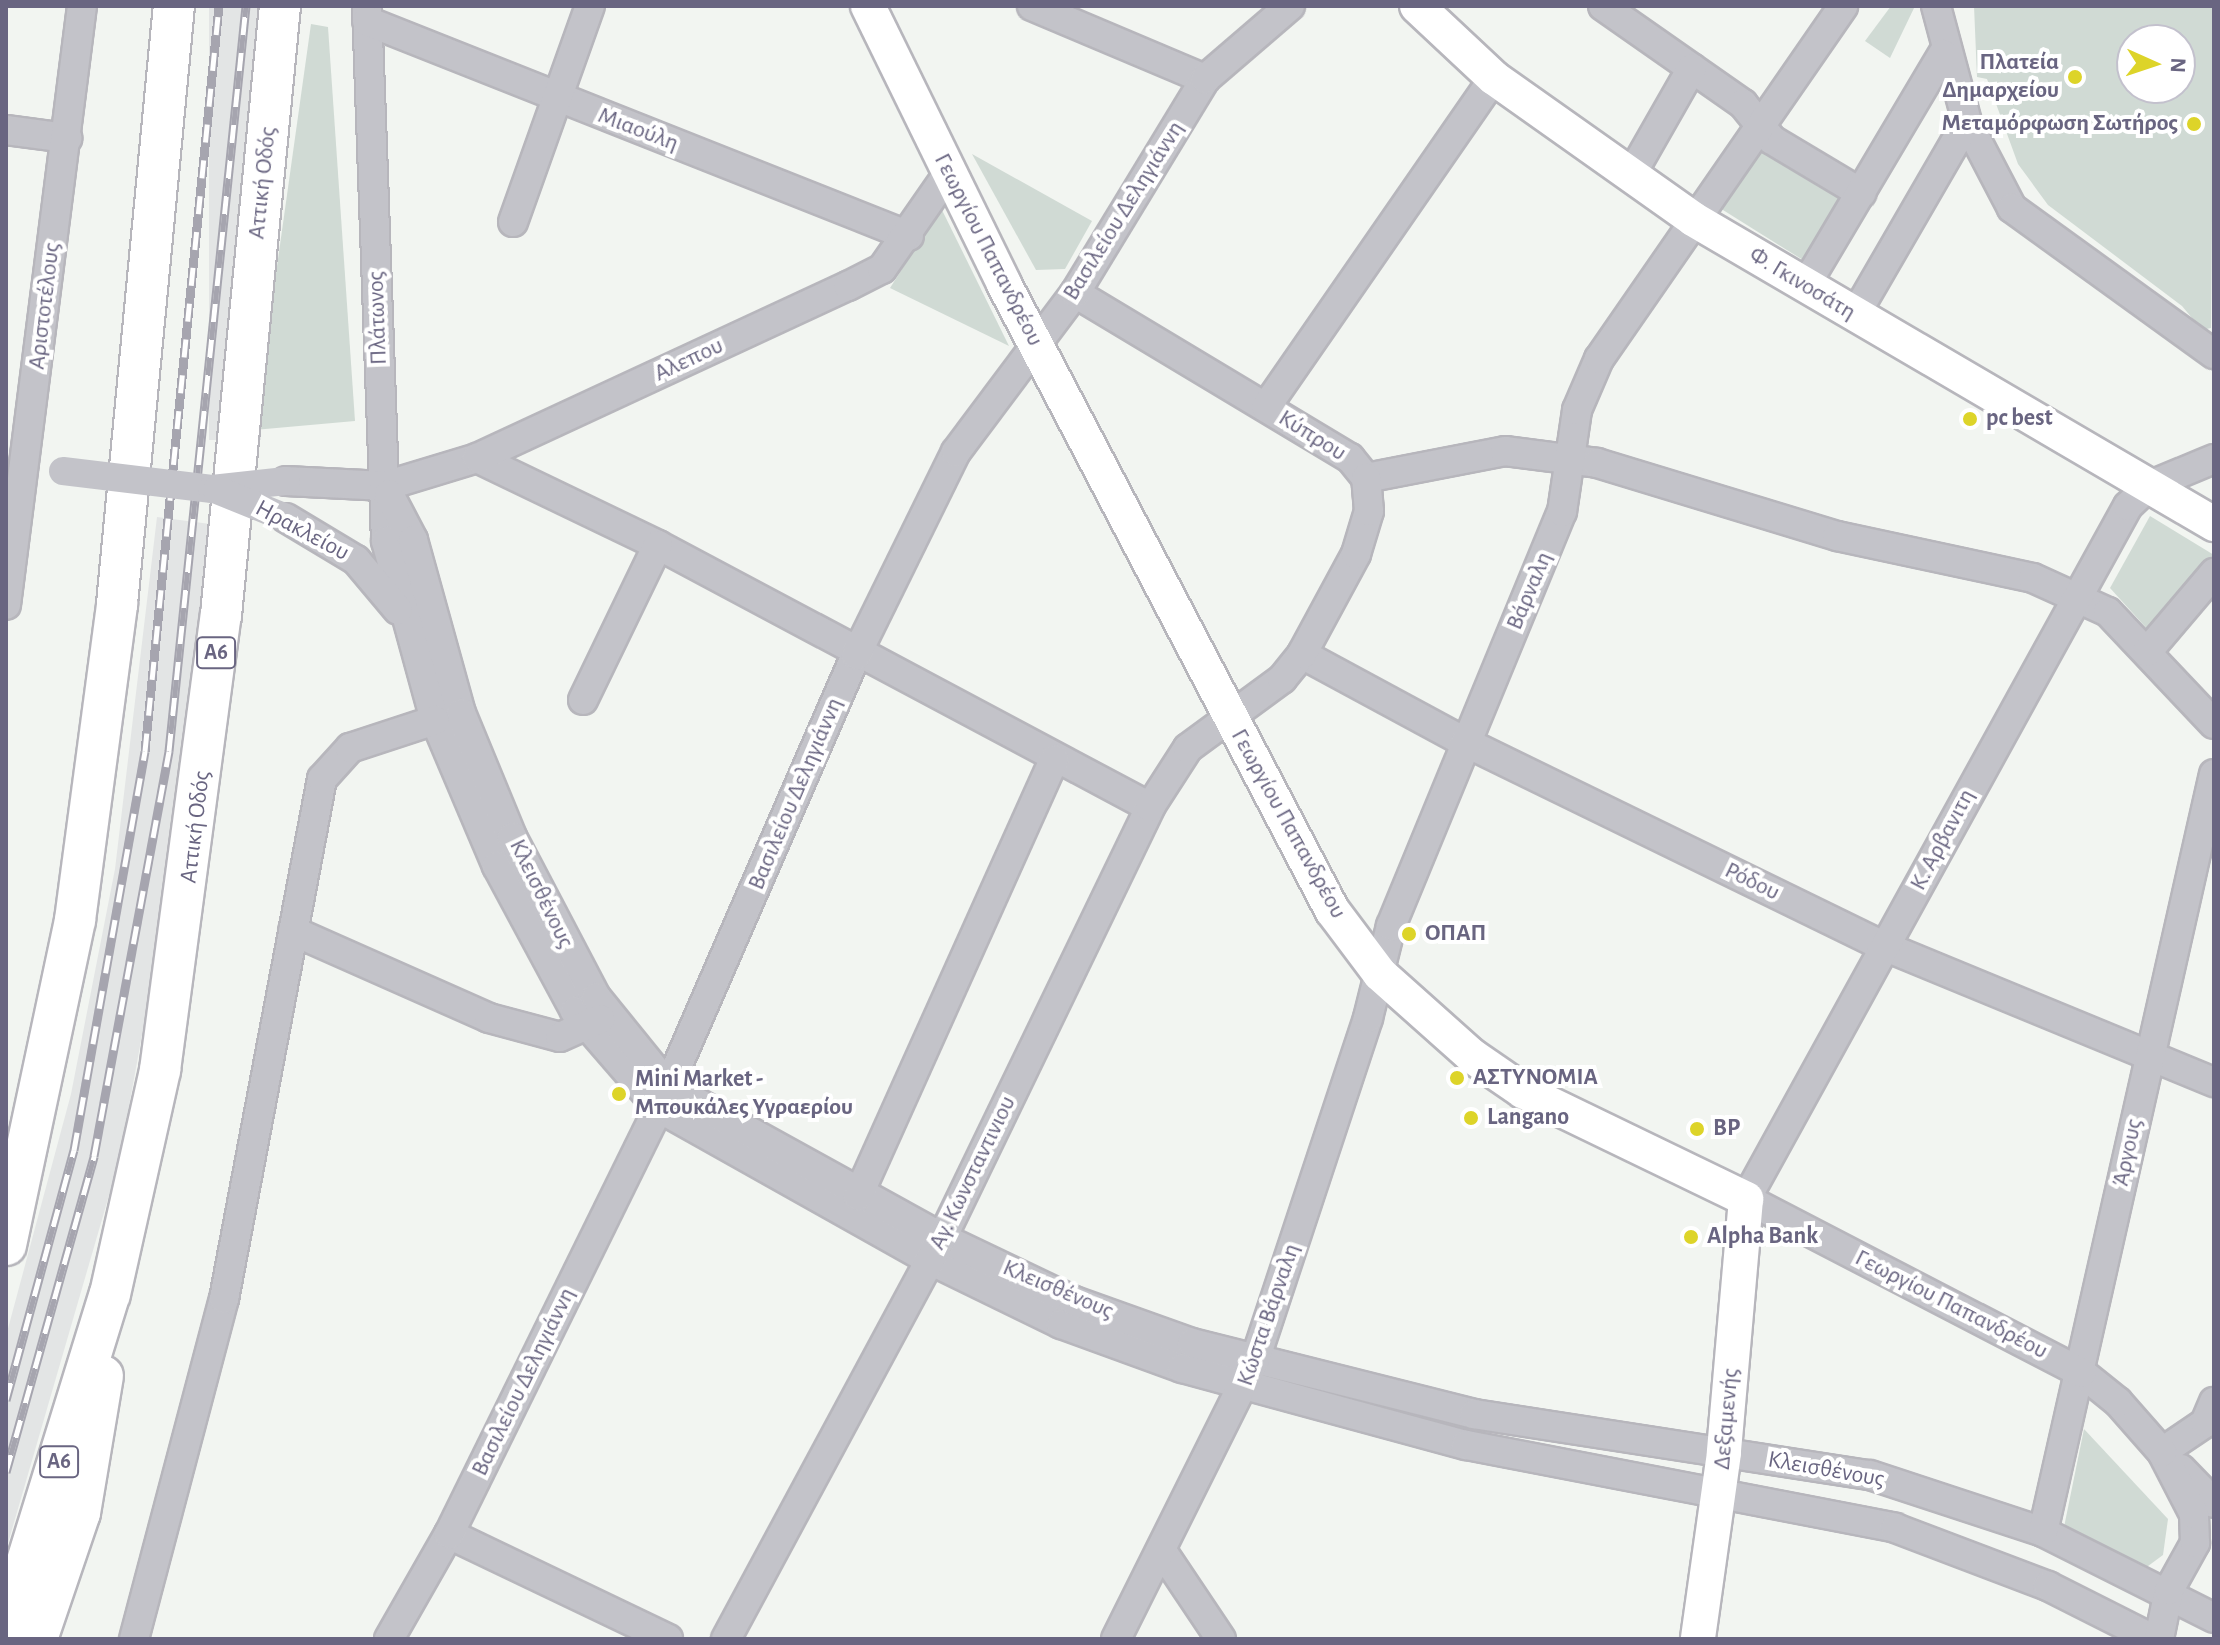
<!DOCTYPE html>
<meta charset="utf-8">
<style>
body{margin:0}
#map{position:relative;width:2220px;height:1645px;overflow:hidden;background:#f2f5f1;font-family:"Alegreya Sans",sans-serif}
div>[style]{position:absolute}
.built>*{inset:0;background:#e3e5e5;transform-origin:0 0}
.green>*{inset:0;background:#d0dad4;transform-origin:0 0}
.roads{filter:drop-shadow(2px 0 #b7b6bc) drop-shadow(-2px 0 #b7b6bc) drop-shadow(0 2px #b7b6bc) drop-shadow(0 -2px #b7b6bc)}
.minor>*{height:28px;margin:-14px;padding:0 14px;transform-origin:14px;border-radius:14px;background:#c3c3c9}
.major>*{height:34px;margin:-17px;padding:0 17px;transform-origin:17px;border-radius:17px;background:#fff}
.highway>*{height:40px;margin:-20px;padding:0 20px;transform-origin:20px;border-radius:20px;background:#fff}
.rail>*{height:9px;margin-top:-4.5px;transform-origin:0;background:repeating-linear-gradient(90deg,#fff 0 18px,#a6a5af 0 36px);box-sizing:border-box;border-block:2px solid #a6a5af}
.minor-bridge>*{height:28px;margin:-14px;padding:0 14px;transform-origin:14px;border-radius:14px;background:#c3c3c9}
.dots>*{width:22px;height:22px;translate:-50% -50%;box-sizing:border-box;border:4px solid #fff;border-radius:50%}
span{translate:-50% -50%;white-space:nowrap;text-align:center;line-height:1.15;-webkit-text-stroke:8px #fff;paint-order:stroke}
.shield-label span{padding:2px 6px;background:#fff;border:2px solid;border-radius:6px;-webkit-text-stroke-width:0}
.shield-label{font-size:22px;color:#696581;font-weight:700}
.poi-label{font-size:24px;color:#696581;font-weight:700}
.right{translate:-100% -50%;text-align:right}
.left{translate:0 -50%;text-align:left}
.street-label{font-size:24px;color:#696581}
.frame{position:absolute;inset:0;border:8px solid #696581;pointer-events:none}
.north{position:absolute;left:2116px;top:24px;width:80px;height:80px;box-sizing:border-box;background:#fff;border:2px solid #c3c1cd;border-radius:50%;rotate:93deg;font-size:22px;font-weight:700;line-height:32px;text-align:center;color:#696581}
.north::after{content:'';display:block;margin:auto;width:28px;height:36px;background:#ddd429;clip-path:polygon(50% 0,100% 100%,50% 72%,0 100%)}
</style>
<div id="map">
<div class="built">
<i style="left:209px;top:6px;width:52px;height:434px"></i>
<i style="clip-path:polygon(157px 517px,210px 524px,167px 898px,119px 1161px,6px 1550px,6px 1336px,71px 1094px,115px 869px)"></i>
</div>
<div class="green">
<i style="clip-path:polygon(1891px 6px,1915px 6px,1890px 58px,1865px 41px)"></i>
<i style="clip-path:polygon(evenodd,1974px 6px,2214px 6px,2211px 328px,2202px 330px,2182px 306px,2048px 205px,2018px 164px,1987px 79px,1977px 77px,1974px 6px,2132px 40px,2180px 40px,2180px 88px,2132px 88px,2132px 40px)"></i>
<i style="clip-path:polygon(311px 24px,328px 27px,355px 421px,254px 430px)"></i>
<i style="left:1757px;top:144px;width:103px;height:74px;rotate:32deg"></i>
<i style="clip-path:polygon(972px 154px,1092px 221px,1065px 269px,1036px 270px)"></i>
<i style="clip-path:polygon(941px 208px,1009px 346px,890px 288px)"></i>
<i style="clip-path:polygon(2150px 516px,2214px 555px,2150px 632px,2110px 588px)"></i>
<i style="clip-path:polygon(2084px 1429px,2168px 1519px,2163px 1555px,2144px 1569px,2063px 1532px)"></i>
</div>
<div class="roads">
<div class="minor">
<i style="left:367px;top:6px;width:535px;rotate:87.97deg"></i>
<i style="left:386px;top:541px;width:186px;rotate:74.7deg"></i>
<i style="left:435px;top:720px;width:159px;rotate:67deg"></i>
<i style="left:497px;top:866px;width:165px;rotate:61.7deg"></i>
<i style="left:575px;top:1011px;width:128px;rotate:49.1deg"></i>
<i style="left:659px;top:1108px;width:311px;rotate:29.3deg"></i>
<i style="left:930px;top:1260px;width:146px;rotate:26deg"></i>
<i style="left:1061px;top:1324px;width:129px;rotate:20deg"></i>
<i style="left:1182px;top:1368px;width:294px;rotate:15.2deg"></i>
<i style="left:1466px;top:1445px;width:437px;rotate:10.9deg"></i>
<i style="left:1895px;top:1528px;width:164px;rotate:20.8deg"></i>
<i style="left:2048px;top:1586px;width:118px;rotate:26.8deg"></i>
<i style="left:1032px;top:6px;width:188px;rotate:22.9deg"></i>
<i style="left:1603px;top:6px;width:171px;rotate:35deg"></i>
<i style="left:1743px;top:104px;width:46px;rotate:51.1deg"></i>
<i style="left:1772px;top:140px;width:104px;rotate:30.8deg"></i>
<i style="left:1936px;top:6px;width:120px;rotate:75deg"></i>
<i style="left:1967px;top:122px;width:97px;rotate:62.4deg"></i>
<i style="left:2012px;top:208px;width:249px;rotate:35.9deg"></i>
<i style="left:367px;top:21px;width:583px;rotate:21.64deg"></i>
<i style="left:6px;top:130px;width:62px;rotate:7.5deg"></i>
<i style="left:1631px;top:175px;width:123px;rotate:-60.3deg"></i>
<i style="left:513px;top:222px;width:229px;rotate:-70.4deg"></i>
<i style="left:1805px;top:286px;width:270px;rotate:-59.3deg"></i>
<i style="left:1075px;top:293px;width:321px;rotate:31deg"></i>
<i style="left:1350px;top:458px;width:26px;rotate:51deg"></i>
<i style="left:1855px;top:315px;width:223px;rotate:-59.9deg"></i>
<i style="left:1266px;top:407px;width:400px;rotate:-55.3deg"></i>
<i style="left:477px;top:458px;width:201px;rotate:25.7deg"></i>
<i style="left:658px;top:545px;width:557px;rotate:28.04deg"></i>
<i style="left:1366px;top:478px;width:142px;rotate:-11deg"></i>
<i style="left:1505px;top:451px;width:93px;rotate:7.4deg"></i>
<i style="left:1597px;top:463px;width:251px;rotate:16.9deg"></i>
<i style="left:1837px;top:536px;width:200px;rotate:12.1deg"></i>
<i style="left:2033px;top:578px;width:82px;rotate:24.4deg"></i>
<i style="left:2108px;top:612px;width:154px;rotate:46.6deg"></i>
<i style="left:286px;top:481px;width:99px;rotate:2.9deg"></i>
<i style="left:385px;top:486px;width:96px;rotate:-16.9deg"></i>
<i style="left:477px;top:458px;width:409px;rotate:-24.9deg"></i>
<i style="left:848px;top:286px;width:38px;rotate:-27deg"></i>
<i style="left:882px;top:269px;width:116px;rotate:-55.2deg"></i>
<i style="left:389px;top:494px;width:52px;rotate:62.4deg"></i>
<i style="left:413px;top:540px;width:180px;rotate:74.5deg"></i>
<i style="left:461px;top:713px;width:134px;rotate:67.6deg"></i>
<i style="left:512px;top:837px;width:181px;rotate:62.3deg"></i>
<i style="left:596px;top:997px;width:116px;rotate:51deg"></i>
<i style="left:669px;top:1087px;width:312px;rotate:28.9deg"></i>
<i style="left:942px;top:1238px;width:146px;rotate:25.5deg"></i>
<i style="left:1074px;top:1301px;width:125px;rotate:19.6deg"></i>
<i style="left:1192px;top:1343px;width:291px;rotate:14.1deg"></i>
<i style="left:1474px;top:1414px;width:401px;rotate:8.8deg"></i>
<i style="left:1870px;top:1475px;width:182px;rotate:18.2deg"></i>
<i style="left:2043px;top:1532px;width:191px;rotate:26.7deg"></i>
<i style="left:286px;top:518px;width:82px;rotate:31deg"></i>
<i style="left:356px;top:560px;width:65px;rotate:50deg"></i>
<i style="left:6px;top:605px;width:604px;rotate:-82.77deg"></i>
<i style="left:2147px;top:652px;width:104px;rotate:-49.7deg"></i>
<i style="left:1302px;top:654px;width:185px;rotate:28.4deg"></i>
<i style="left:1465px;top:742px;width:468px;rotate:26deg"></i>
<i style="left:1886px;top:947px;width:355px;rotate:22.4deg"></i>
<i style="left:583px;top:700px;width:172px;rotate:-64.2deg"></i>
<i style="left:293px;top:931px;width:214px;rotate:23.9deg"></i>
<i style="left:489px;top:1018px;width:73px;rotate:15deg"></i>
<i style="left:560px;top:1037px;width:44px;rotate:-24.2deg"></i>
<i style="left:858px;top:1196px;width:479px;rotate:-65.8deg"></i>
<i style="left:2162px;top:1452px;width:52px;rotate:-34deg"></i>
<i style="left:2205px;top:1423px;width:23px;rotate:-67deg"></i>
<i style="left:2181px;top:1469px;width:47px;rotate:45.9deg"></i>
<i style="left:2043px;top:1532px;width:777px;rotate:-77.29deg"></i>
<i style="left:449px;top:1534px;width:243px;rotate:25.6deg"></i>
<i style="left:1162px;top:1551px;width:106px;rotate:56.2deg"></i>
<i style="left:134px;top:1639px;width:352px;rotate:-75.2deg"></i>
<i style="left:224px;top:1299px;width:529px;rotate:-79.33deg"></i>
<i style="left:322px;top:779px;width:42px;rotate:-47.9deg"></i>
<i style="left:350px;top:748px;width:89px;rotate:-18.2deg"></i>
<i style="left:389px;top:1639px;width:121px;rotate:-60.3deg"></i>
<i style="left:449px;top:1534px;width:475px;rotate:-63.8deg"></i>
<i style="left:659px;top:1108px;width:494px;rotate:-66.5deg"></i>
<i style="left:856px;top:655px;width:226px;rotate:-63.8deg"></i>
<i style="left:956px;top:452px;width:199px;rotate:-53.2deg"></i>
<i style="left:1075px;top:293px;width:250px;rotate:-58.7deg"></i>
<i style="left:1205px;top:79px;width:112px;rotate:-40.7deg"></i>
<i style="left:726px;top:1639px;width:455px;rotate:-61.7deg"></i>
<i style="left:942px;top:1238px;width:479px;rotate:-64.2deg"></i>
<i style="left:1150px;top:807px;width:70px;rotate:-57.2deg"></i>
<i style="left:1188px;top:748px;width:117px;rotate:-36.3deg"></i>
<i style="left:1282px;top:679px;width:32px;rotate:-51deg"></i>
<i style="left:1302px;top:654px;width:114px;rotate:-61.6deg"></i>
<i style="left:1356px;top:554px;width:45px;rotate:-73.2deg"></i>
<i style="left:1369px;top:511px;width:33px;rotate:-95deg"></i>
<i style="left:1116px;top:1639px;width:312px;rotate:-63.5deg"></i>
<i style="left:1255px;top:1360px;width:360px;rotate:-71.7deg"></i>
<i style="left:1368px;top:1018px;width:95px;rotate:-76deg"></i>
<i style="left:1391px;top:926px;width:448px;rotate:-67.6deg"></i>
<i style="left:1562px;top:512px;width:103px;rotate:-81.6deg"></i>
<i style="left:1577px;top:410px;width:56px;rotate:-66.7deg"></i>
<i style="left:1599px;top:359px;width:429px;rotate:-55.3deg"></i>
<i style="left:2159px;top:1639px;width:50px;rotate:-78.5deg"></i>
<i style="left:2169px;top:1590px;width:54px;rotate:-61deg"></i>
<i style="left:2195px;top:1543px;width:29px;rotate:-92deg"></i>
<i style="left:2194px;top:1514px;width:70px;rotate:-117.3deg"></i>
<i style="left:2162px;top:1452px;width:67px;rotate:-131.3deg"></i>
<i style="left:2118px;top:1402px;width:46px;rotate:-141.1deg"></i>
<i style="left:2082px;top:1373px;width:378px;rotate:-152.6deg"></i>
<i style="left:1746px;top:1199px;width:791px;rotate:-61.14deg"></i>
<i style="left:2128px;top:506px;width:29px;rotate:-44deg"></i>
<i style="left:2149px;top:486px;width:70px;rotate:-22.6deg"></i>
</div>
<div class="major">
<i style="left:868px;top:6px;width:309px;rotate:63.9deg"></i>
<i style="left:1004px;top:284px;width:707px;rotate:62.35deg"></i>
<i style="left:1332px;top:910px;width:80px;rotate:53.1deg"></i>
<i style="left:1380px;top:974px;width:123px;rotate:41.7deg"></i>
<i style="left:1472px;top:1056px;width:62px;rotate:34.5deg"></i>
<i style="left:1523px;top:1091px;width:248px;rotate:25.8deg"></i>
<i style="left:1746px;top:1199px;width:255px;rotate:95deg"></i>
<i style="left:1724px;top:1453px;width:188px;rotate:98deg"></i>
<i style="left:1417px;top:6px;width:105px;rotate:43.1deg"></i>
<i style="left:1494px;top:78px;width:244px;rotate:35.3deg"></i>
<i style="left:1693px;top:219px;width:604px;rotate:30.35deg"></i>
</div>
<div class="highway">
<i style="left:6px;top:1245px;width:332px;rotate:-78deg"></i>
<i style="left:75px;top:920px;width:319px;rotate:-82.4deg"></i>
<i style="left:117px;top:604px;width:601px;rotate:-84.56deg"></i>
<i style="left:6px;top:1629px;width:351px;rotate:-72.8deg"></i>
<i style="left:110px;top:1294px;width:230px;rotate:-77.4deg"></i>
<i style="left:160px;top:1070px;width:459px;rotate:-82.4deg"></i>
<i style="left:221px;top:615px;width:612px;rotate:-84.47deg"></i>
<i style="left:37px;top:1639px;width:133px;rotate:-71.2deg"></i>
<i style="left:80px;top:1513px;width:139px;rotate:-80.5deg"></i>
</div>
</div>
<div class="rail">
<i style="left:6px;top:1400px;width:259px;rotate:-74.8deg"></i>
<i style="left:74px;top:1150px;width:405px;rotate:-79.9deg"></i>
<i style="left:145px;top:751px;width:749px;rotate:-84.33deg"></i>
<i style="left:6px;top:1472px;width:328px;rotate:-74.4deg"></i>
<i style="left:94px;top:1156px;width:412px;rotate:-79.5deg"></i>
<i style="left:169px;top:751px;width:749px;rotate:-84.1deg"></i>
</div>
<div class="minor-bridge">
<i style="left:63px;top:471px;width:150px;rotate:6.9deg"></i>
<i style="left:212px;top:489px;width:74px;rotate:-6.2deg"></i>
<i style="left:217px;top:490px;width:74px;rotate:22.1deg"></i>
</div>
<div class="dots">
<i style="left:2075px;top:77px;background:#ddd429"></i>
<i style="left:2194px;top:124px;background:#ddd429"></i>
<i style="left:1970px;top:419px;background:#ddd429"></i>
<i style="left:1409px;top:934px;background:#ddd429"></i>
<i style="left:1457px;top:1078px;background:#ddd429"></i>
<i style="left:619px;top:1094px;background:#ddd429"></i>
<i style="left:1471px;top:1118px;background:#ddd429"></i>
<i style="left:1697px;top:1129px;background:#ddd429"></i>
<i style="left:1691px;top:1237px;background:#ddd429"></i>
</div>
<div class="shield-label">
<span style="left:216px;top:653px">Α6</span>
<span style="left:59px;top:1462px">Α6</span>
</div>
<div class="poi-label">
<span class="right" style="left:2059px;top:77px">Πλατεία<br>Δημαρχείου</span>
<span class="right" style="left:2178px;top:124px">Μεταμόρφωση Σωτήρος</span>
<span class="left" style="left:1986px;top:419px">pc best</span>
<span class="left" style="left:1425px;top:934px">ΟΠΑΠ</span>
<span class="left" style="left:1473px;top:1078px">ΑΣΤΥΝΟΜΙΑ</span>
<span class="left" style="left:635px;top:1094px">Mini Market -<br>Μπουκάλες Υγραερίου</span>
<span class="left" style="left:1487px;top:1118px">Langano</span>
<span class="left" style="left:1713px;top:1129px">BP</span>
<span class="left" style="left:1707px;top:1237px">Alpha Bank</span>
</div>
<div class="street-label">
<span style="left:638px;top:130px;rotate:21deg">Μιαούλη</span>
<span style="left:263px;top:183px;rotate:-84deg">Αττική Οδός</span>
<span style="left:1124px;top:211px;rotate:-58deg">Βασιλείου Δεληγιάννη</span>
<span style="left:988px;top:250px;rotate:63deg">Γεωργίου Παπανδρέου</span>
<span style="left:1802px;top:284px;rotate:31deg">Φ. Γκινοσάτη</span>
<span style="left:45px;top:306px;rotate:-83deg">Αριστοτέλους</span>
<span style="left:378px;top:318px;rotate:-92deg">Πλάτωνος</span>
<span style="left:689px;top:360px;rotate:-25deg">Αλεπου</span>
<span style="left:1312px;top:436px;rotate:32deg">Κύπρου</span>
<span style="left:302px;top:531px;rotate:28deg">Ηρακλείου</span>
<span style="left:1530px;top:591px;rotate:-67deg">Βάρναλη</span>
<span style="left:796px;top:794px;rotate:-67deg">Βασιλείου Δεληγιάννη</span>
<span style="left:1288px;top:824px;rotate:61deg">Γεωργίου Παπανδρέου</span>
<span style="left:196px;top:827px;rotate:-83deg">Αττική Οδός</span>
<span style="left:1943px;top:840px;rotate:-62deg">Κ. Αρβανιτη</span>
<span style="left:1752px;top:882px;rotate:26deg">Ρόδου</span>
<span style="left:541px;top:894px;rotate:64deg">Κλεισθένους</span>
<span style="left:2128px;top:1153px;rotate:-78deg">Άργους</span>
<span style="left:973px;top:1173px;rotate:-64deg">Αγ. Κωνσταντινιου</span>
<span style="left:1058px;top:1290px;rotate:23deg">Κλεισθένους</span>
<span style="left:1951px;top:1305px;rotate:27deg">Γεωργίου Παπανδρέου</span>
<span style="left:1269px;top:1315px;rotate:-71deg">Κώστα Βάρναλη</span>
<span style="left:524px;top:1382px;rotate:-64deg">Βασιλείου Δεληγιάννη</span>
<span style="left:1727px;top:1419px;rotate:-85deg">Δεξαμενής</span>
<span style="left:1826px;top:1470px;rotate:10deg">Κλεισθένους</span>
</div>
<div class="frame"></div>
<div class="north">N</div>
</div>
